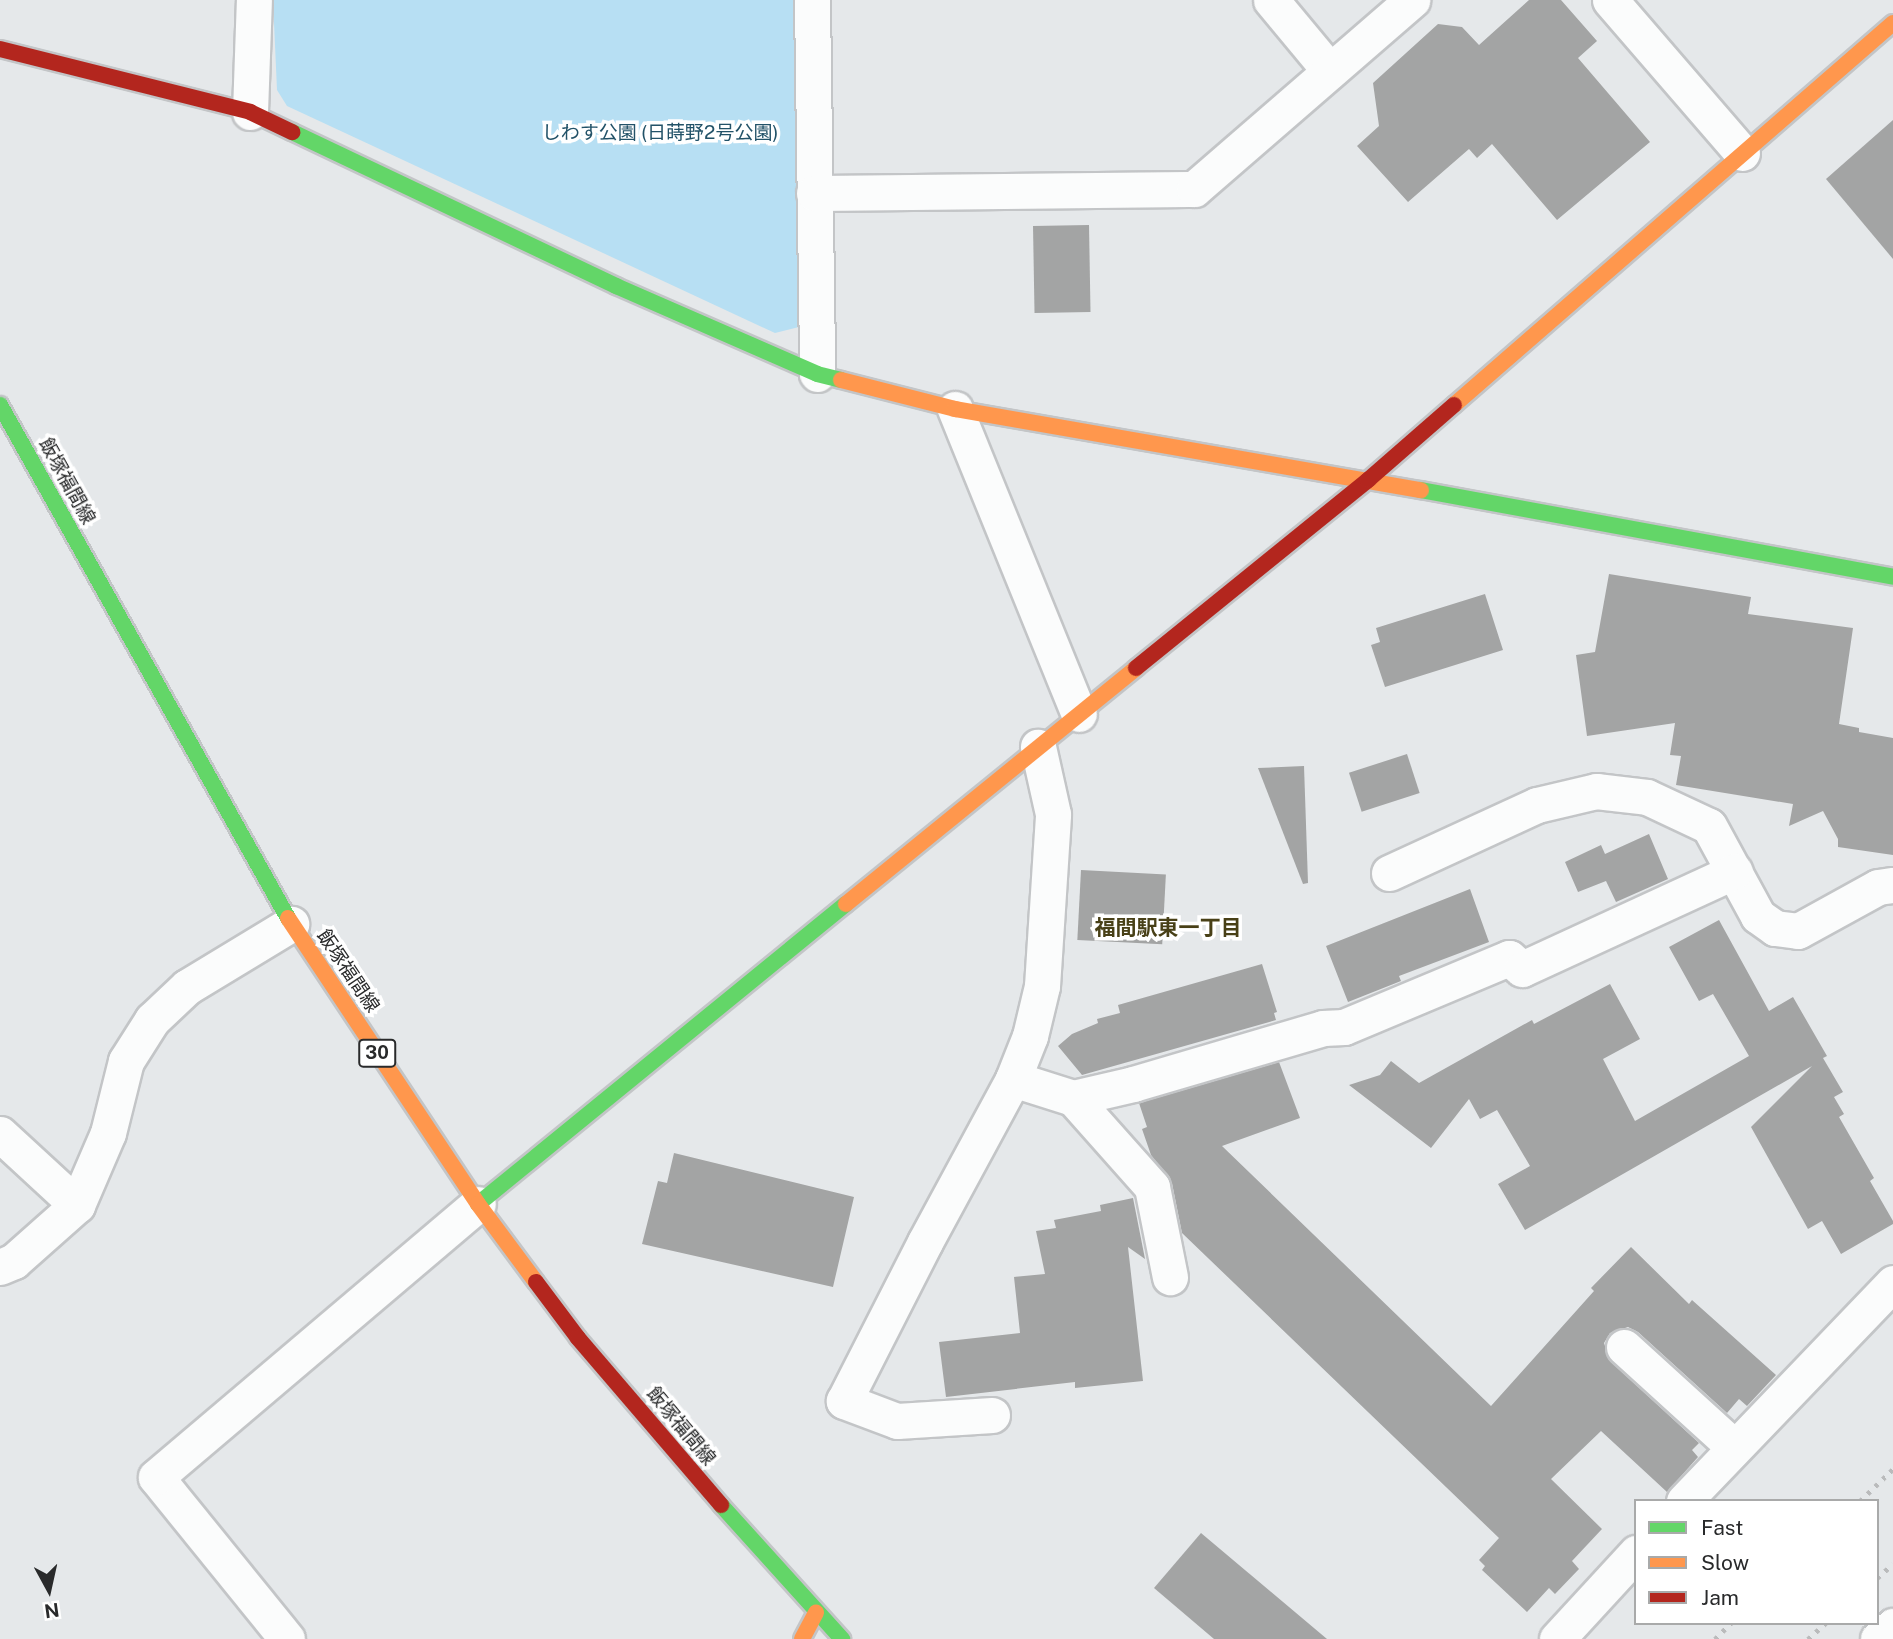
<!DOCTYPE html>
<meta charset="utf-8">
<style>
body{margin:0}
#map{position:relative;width:1893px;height:1639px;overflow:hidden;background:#e5e8ea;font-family:"Public Sans","Noto Sans JP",sans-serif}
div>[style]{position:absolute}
.green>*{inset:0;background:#b7dff3}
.building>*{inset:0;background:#a3a4a4;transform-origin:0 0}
.roads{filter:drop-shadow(2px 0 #c3c5c7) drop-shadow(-2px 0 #c3c5c7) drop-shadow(0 2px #c3c5c7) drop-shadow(0 -2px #c3c5c7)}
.street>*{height:35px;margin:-17.5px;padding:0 17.5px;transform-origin:17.5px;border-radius:17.5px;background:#fbfcfc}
.fast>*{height:16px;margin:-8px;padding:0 8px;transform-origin:8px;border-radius:8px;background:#63d668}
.slow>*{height:16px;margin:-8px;padding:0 8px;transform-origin:8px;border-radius:8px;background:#ff974d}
.jam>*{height:16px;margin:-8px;padding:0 8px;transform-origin:8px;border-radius:8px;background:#b3261e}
.rail>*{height:5px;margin-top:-2.5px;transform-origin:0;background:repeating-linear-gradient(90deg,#babbbc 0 3.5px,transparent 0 10.5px)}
span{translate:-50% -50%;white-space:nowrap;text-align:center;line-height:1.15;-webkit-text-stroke:7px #fff;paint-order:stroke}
.shield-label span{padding:2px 5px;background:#fff;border:2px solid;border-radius:5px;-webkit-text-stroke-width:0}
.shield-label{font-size:18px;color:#292a2b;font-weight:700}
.park-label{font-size:19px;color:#225268}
.street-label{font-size:19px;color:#292a2b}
.neighbourhood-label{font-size:21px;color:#484017;font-weight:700}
.legend{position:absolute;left:1634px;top:1499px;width:245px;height:126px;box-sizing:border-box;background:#fff;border:2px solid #a9aaaa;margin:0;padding:9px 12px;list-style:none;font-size:21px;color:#292a2b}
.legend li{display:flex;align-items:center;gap:14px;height:35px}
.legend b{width:35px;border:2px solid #a9aaaa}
.north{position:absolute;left:14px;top:1555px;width:70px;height:70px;-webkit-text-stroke:5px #fff;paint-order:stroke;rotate:172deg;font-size:19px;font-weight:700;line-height:28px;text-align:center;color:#292a2b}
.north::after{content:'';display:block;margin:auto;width:24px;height:32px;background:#292a2b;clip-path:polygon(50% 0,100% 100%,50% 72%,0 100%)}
</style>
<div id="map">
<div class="green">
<i style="clip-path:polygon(273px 0,795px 0,799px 327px,775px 333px,287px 106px,277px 90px)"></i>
</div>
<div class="building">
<i style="clip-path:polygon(1529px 0,1561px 0,1597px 41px,1578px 58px,1650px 142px,1557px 220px,1492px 144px,1477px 158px,1469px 149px,1408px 202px,1357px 146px,1379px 126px,1373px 83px,1438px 24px,1462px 27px,1479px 45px)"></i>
<i style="clip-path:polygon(1893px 120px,1893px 259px,1826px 179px)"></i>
<i style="left:1089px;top:225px;width:87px;height:56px;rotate:89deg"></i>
<i style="clip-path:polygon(1609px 574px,1751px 597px,1748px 614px,1853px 628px,1839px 724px,1859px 728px,1859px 732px,1893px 738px,1893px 855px,1838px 847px,1838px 839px,1823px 811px,1789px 826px,1793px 804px,1676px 785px,1681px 756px,1670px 755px,1675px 723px,1587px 736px,1576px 655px,1595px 652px)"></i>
<i style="clip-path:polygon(1485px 594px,1503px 650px,1385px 687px,1371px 645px,1380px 642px,1376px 628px)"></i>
<i style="left:1407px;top:754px;width:41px;height:61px;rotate:72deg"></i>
<i style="clip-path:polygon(1304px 766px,1308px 883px,1303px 884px,1258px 768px)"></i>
<i style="clip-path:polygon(1649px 834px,1668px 879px,1616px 902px,1606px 881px,1578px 892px,1565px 862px,1601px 845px,1605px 854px)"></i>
<i style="left:1081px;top:870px;width:85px;height:70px;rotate:3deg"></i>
<i style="clip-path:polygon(1470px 889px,1489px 942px,1399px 976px,1401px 981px,1348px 1002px,1326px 946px)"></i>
<i style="clip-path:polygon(1719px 920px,1769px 1011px,1793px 997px,1827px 1056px,1823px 1058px,1843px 1092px,1834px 1097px,1844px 1114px,1839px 1117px,1874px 1178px,1870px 1181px,1893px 1221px,1893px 1224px,1841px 1254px,1822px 1221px,1808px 1229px,1751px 1127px,1812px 1066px,1525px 1230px,1498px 1184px,1530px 1166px,1497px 1110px,1480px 1119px,1469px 1099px,1431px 1148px,1349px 1085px,1380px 1075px,1391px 1061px,1419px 1083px,1532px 1020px,1534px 1024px,1610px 984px,1640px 1039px,1603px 1059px,1635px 1121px,1749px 1056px,1713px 994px,1699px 1001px,1669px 947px)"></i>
<i style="clip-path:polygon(1262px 964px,1277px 1012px,1274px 1013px,1276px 1020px,1082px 1075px,1058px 1046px,1072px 1034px,1098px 1023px,1097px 1019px,1120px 1013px,1118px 1005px)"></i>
<i style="clip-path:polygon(1279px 1062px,1300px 1118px,1222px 1146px,1491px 1406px,1594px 1291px,1591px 1288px,1631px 1247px,1689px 1304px,1692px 1300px,1776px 1375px,1747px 1406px,1739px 1399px,1727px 1413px,1638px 1332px,1628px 1327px,1610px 1333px,1604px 1343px,1610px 1361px,1699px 1443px,1692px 1450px,1698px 1457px,1667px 1492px,1601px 1431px,1551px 1479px,1602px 1529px,1572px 1561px,1579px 1569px,1555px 1594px,1549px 1588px,1527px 1612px,1482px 1570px,1485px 1566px,1479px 1560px,1499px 1538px,1182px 1233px,1172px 1183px,1151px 1155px,1142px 1129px,1147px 1127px,1139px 1103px)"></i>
<i style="clip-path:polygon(674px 1153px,854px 1197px,833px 1287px,642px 1244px,658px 1181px,667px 1183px)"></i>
<i style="clip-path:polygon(1133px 1198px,1145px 1259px,1128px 1247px,1143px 1381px,1075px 1388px,1075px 1382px,946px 1397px,939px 1342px,1020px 1333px,1014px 1277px,1045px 1274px,1036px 1231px,1056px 1228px,1054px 1220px,1101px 1211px,1100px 1205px)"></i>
<i style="clip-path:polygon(1201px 1533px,1327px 1639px,1214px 1639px,1154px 1588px)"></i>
</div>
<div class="roads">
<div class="street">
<i style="left:812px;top:0;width:374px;rotate:89.2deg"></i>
<i style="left:1271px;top:0;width:92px;rotate:50.3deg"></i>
<i style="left:1610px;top:0;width:202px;rotate:49.2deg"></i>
<i style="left:250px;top:112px;width:112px;rotate:-88deg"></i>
<i style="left:814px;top:193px;width:380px;rotate:-0.6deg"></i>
<i style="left:1194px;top:189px;width:289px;rotate:-40.9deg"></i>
<i style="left:955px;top:409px;width:329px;rotate:67.9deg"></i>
<i style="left:1389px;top:873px;width:163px;rotate:-24.7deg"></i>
<i style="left:1537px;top:805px;width:61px;rotate:-13.3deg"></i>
<i style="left:1596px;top:791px;width:51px;rotate:6.7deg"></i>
<i style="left:1647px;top:797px;width:68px;rotate:25.1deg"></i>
<i style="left:1709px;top:826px;width:102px;rotate:61.4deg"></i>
<i style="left:1758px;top:916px;width:21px;rotate:35deg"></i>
<i style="left:1775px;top:928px;width:23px;rotate:7deg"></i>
<i style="left:1798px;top:931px;width:91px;rotate:-28.8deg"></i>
<i style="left:1878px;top:887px;width:15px;rotate:-8deg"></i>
<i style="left:1013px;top:1079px;width:63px;rotate:17.6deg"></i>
<i style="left:1073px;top:1098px;width:62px;rotate:-13.1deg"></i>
<i style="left:1133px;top:1084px;width:198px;rotate:-16.4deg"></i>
<i style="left:1323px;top:1028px;width:21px;rotate:-3deg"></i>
<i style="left:1344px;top:1027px;width:179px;rotate:-22.7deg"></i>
<i style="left:1509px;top:958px;width:17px;rotate:40deg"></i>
<i style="left:1522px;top:969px;width:234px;rotate:-24.7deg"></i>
<i style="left:1073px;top:1098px;width:119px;rotate:48.4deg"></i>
<i style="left:1152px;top:1187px;width:92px;rotate:78.7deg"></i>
<i style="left:0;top:1134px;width:105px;rotate:42.7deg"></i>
<i style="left:0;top:1267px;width:15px;rotate:-23deg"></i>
<i style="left:14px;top:1261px;width:84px;rotate:-41.6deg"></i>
<i style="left:77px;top:1205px;width:78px;rotate:-66.7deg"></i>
<i style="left:108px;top:1133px;width:74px;rotate:-76deg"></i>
<i style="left:126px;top:1061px;width:49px;rotate:-57.6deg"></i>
<i style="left:152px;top:1020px;width:48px;rotate:-43.3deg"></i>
<i style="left:187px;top:987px;width:122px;rotate:-31.2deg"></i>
<i style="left:1624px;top:1347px;width:149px;rotate:42.3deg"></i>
<i style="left:992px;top:1415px;width:95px;rotate:176.4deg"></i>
<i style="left:897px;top:1421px;width:57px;rotate:-159.3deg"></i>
<i style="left:844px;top:1401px;width:178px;rotate:-63deg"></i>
<i style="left:925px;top:1242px;width:185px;rotate:-61.6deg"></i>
<i style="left:1013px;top:1079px;width:46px;rotate:-68.4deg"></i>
<i style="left:1030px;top:1036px;width:51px;rotate:-76.5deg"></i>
<i style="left:1042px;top:986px;width:172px;rotate:-86.3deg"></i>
<i style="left:1053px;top:814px;width:69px;rotate:-102.6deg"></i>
<i style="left:1684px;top:1501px;width:302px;rotate:-46.2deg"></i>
<i style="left:287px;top:1639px;width:208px;rotate:-129deg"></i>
<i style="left:156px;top:1477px;width:422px;rotate:-40.3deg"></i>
<i style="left:1557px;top:1639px;width:117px;rotate:-47.4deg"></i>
<i style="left:1878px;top:1639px;width:20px;rotate:-41deg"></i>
</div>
<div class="fast">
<i style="left:292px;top:132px;width:359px;rotate:25.4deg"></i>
<i style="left:616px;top:286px;width:219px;rotate:23.6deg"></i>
<i style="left:817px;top:374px;width:25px;rotate:14deg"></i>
<i style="left:0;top:405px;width:588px;rotate:60.69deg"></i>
<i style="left:1421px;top:490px;width:480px;rotate:10.4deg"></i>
<i style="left:478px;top:1204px;width:475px;rotate:-39.2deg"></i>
<i style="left:721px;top:1505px;width:181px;rotate:47.9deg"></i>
</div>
<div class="slow">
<i style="left:841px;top:380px;width:118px;rotate:14.3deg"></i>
<i style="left:955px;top:409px;width:473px;rotate:9.9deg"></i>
<i style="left:1454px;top:405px;width:582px;rotate:-41.03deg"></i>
<i style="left:846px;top:904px;width:374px;rotate:-39.1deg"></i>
<i style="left:288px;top:918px;width:343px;rotate:56.4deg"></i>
<i style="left:478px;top:1204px;width:97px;rotate:53.4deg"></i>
<i style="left:802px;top:1639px;width:30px;rotate:-62deg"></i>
</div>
<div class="jam">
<i style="left:0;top:49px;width:258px;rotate:14.1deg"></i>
<i style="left:250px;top:112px;width:47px;rotate:25.5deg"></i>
<i style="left:1136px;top:668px;width:299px;rotate:-39deg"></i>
<i style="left:1368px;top:480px;width:114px;rotate:-41.1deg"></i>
<i style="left:536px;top:1282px;width:70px;rotate:53.1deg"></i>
<i style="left:578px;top:1338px;width:220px;rotate:49.4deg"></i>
</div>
</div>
<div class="rail">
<i style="left:1860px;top:1501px;width:46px;rotate:-44.1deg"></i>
<i style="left:1877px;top:1578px;width:21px;rotate:-41deg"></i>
<i style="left:1715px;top:1639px;width:23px;rotate:-45deg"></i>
<i style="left:1808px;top:1639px;width:24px;rotate:-42deg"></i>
</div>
<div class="shield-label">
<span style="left:377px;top:1053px">30</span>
</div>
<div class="park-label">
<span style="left:660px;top:133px">しわす公園 (日蒔野2号公園)</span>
</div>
<div class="street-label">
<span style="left:67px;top:481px;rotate:61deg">飯塚福間線</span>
<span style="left:348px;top:971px;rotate:56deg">飯塚福間線</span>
<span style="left:681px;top:1426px;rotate:50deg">飯塚福間線</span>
</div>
<div class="neighbourhood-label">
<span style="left:1168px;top:928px">福間駅東一丁目</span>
</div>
<ul class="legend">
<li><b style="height:9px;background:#63d668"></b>Fast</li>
<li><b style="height:9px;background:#ff974d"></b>Slow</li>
<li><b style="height:9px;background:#b3261e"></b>Jam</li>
</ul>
<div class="north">N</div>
</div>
